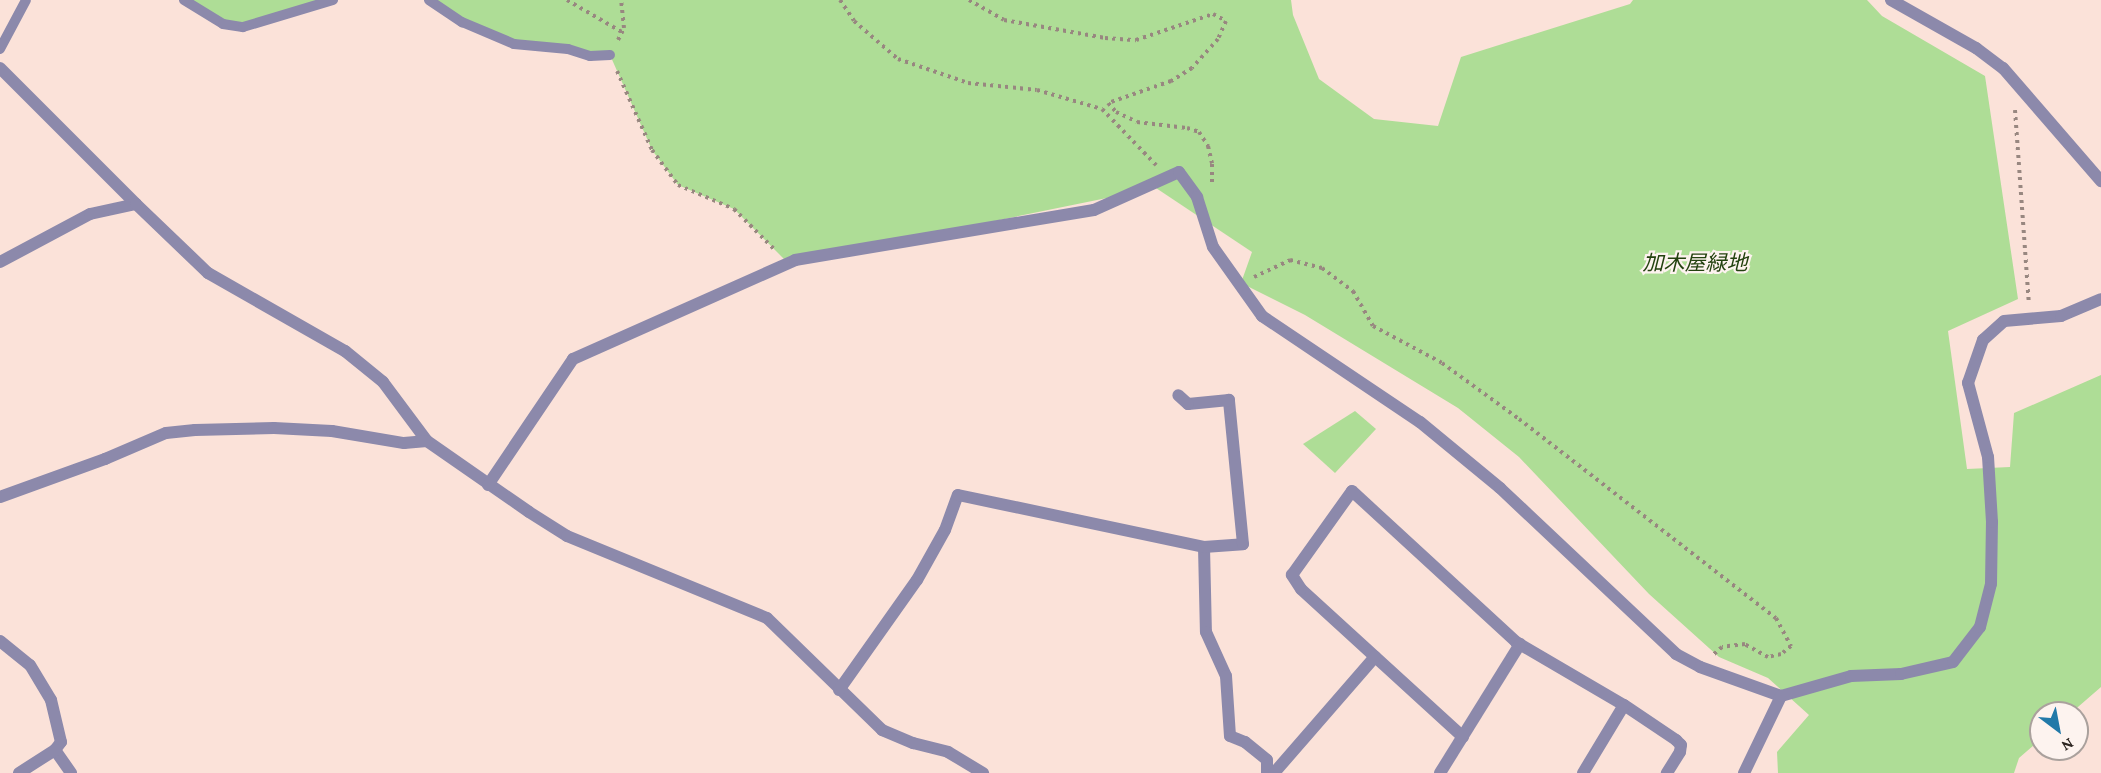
<!DOCTYPE html>
<meta charset="utf-8">
<style>
body{margin:0}
#map{position:relative;width:2101px;height:773px;overflow:hidden;background:#fbe2d9;font-family:"Crimson Pro","Noto Sans JP",serif}
div>[style]{position:absolute}
.green>*{inset:0;background:#aedd96}
.path>*{height:4px;margin-top:-2px;transform-origin:0;background:repeating-linear-gradient(90deg,#988780 0 3px,transparent 0 7.5px)}
.service>*{height:10px;margin:-5px;padding:0 5px;transform-origin:5px;border-radius:5px;background:#8c89ab}
.minor>*{height:12px;margin:-6px;padding:0 6px;transform-origin:6px;border-radius:6px;background:#8c89ab}
span{translate:-50% -50%;white-space:nowrap;text-align:center;line-height:1.15;-webkit-text-stroke:4.5px #fdf3ef;paint-order:stroke}
.park-label{font-size:21px;color:#23420f;font-style:italic}
.north{position:absolute;left:2029px;top:701px;width:60px;height:60px;box-sizing:border-box;background:#fdf3ef;border:2px solid #aaa19d;border-radius:50%;rotate:148deg;font-size:16px;font-weight:700;line-height:24px;text-align:center;color:#2d2521}
.north::after{content:'';display:block;margin:auto;width:21px;height:27px;background:#2279a8;clip-path:polygon(50% 0,100% 100%,50% 72%,0 100%)}
</style>
<div id="map">
<div class="green">
<i style="clip-path:polygon(184px 0,333px 0,264px 22px,223px 24px)"></i>
<i style="clip-path:polygon(429px 0,1291px 0,1293px 15px,1319px 79px,1374px 119px,1438px 126px,1461px 57px,1630px 4px,1633px 0,1867px 0,1882px 16px,1985px 76px,2018px 299px,1948px 331px,1967px 469px,2010px 467px,2014px 413px,2101px 375px,2101px 687px,2071px 713px,2041px 713px,2041px 739px,2019px 758px,2014px 773px,1778px 773px,1777px 752px,1809px 715px,1768px 678px,1719px 657px,1649px 594px,1519px 457px,1458px 408px,1305px 315px,1241px 283px,1252px 252px,1156px 188px,788px 263px,734px 209px,678px 185px,652px 150px,610px 55px,514px 44px)"></i>
<i style="clip-path:polygon(1355px 411px,1376px 429px,1335px 473px,1303px 444px)"></i>
</div>
<div class="path">
<i style="left:567px;top:0;width:64px;rotate:30.2deg"></i>
<i style="left:840px;top:0;width:25px;rotate:56deg"></i>
<i style="left:854px;top:21px;width:58px;rotate:40.8deg"></i>
<i style="left:898px;top:59px;width:74px;rotate:18.9deg"></i>
<i style="left:968px;top:83px;width:69px;rotate:5.8deg"></i>
<i style="left:1037px;top:90px;width:68px;rotate:16.3deg"></i>
<i style="left:1102px;top:109px;width:78px;rotate:46deg"></i>
<i style="left:969px;top:0;width:40px;rotate:29.7deg"></i>
<i style="left:1004px;top:20px;width:103px;rotate:10.1deg"></i>
<i style="left:1105px;top:38px;width:31px;rotate:4deg"></i>
<i style="left:1136px;top:40px;width:81px;rotate:-18.7deg"></i>
<i style="left:1213px;top:14px;width:15px;rotate:28deg"></i>
<i style="left:1226px;top:21px;width:20px;rotate:114deg"></i>
<i style="left:1218px;top:39px;width:39px;rotate:132deg"></i>
<i style="left:1192px;top:68px;width:25px;rotate:148deg"></i>
<i style="left:1171px;top:81px;width:67px;rotate:160.8deg"></i>
<i style="left:1108px;top:103px;width:12px;rotate:48deg"></i>
<i style="left:1116px;top:112px;width:23px;rotate:25deg"></i>
<i style="left:1137px;top:122px;width:50px;rotate:6.8deg"></i>
<i style="left:1187px;top:128px;width:13px;rotate:18deg"></i>
<i style="left:1199px;top:132px;width:17px;rotate:57deg"></i>
<i style="left:1208px;top:146px;width:18px;rotate:77deg"></i>
<i style="left:1212px;top:164px;width:22px;rotate:90deg"></i>
<i style="left:618px;top:40px;width:13px;rotate:-63deg"></i>
<i style="left:624px;top:28px;width:28px;rotate:-96deg"></i>
<i style="left:617px;top:71px;width:86px;rotate:66.1deg"></i>
<i style="left:652px;top:150px;width:44px;rotate:53.4deg"></i>
<i style="left:678px;top:185px;width:61px;rotate:23.2deg"></i>
<i style="left:734px;top:209px;width:59px;rotate:45deg"></i>
<i style="left:2015px;top:110px;width:194px;rotate:85.9deg"></i>
<i style="left:1254px;top:277px;width:40px;rotate:-25deg"></i>
<i style="left:1290px;top:260px;width:33px;rotate:14deg"></i>
<i style="left:1322px;top:268px;width:39px;rotate:37deg"></i>
<i style="left:1353px;top:291px;width:40px;rotate:60.3deg"></i>
<i style="left:1373px;top:326px;width:78px;rotate:28.2deg"></i>
<i style="left:1442px;top:363px;width:95px;rotate:36deg"></i>
<i style="left:1519px;top:419px;width:325px;rotate:37.8deg"></i>
<i style="left:1776px;top:618px;width:32px;rotate:62deg"></i>
<i style="left:1791px;top:646px;width:13px;rotate:141deg"></i>
<i style="left:1781px;top:654px;width:13px;rotate:167deg"></i>
<i style="left:1768px;top:657px;width:26px;rotate:-151deg"></i>
<i style="left:1745px;top:644px;width:23px;rotate:173deg"></i>
<i style="left:1722px;top:647px;width:11px;rotate:139deg"></i>
</div>
<div class="service">
<i style="left:184px;top:0;width:46px;rotate:31.6deg"></i>
<i style="left:223px;top:24px;width:20px;rotate:9deg"></i>
<i style="left:243px;top:27px;width:94px;rotate:-16.7deg"></i>
<i style="left:429px;top:0;width:40px;rotate:34deg"></i>
<i style="left:462px;top:22px;width:56px;rotate:22.9deg"></i>
<i style="left:514px;top:44px;width:54px;rotate:5.3deg"></i>
<i style="left:568px;top:49px;width:23px;rotate:18deg"></i>
<i style="left:590px;top:56px;width:20px;rotate:-3deg"></i>
<i style="left:0;top:49px;width:55px;rotate:-62deg"></i>
</div>
<div class="minor">
<i style="left:1891px;top:0;width:98px;rotate:29.5deg"></i>
<i style="left:1976px;top:48px;width:34px;rotate:37deg"></i>
<i style="left:2003px;top:68px;width:150px;rotate:49.1deg"></i>
<i style="left:0;top:68px;width:192px;rotate:45deg"></i>
<i style="left:0;top:262px;width:102px;rotate:-28.1deg"></i>
<i style="left:90px;top:214px;width:47px;rotate:-12.3deg"></i>
<i style="left:136px;top:204px;width:100px;rotate:43.8deg"></i>
<i style="left:208px;top:273px;width:158px;rotate:29.7deg"></i>
<i style="left:345px;top:351px;width:49px;rotate:39.2deg"></i>
<i style="left:383px;top:382px;width:74px;rotate:53.3deg"></i>
<i style="left:427px;top:441px;width:124px;rotate:34.8deg"></i>
<i style="left:529px;top:512px;width:45px;rotate:32.3deg"></i>
<i style="left:567px;top:536px;width:216px;rotate:22.3deg"></i>
<i style="left:767px;top:618px;width:161px;rotate:44.2deg"></i>
<i style="left:882px;top:730px;width:34px;rotate:23deg"></i>
<i style="left:913px;top:743px;width:36px;rotate:14deg"></i>
<i style="left:948px;top:752px;width:41px;rotate:31deg"></i>
<i style="left:488px;top:485px;width:152px;rotate:-56deg"></i>
<i style="left:573px;top:359px;width:243px;rotate:-24deg"></i>
<i style="left:795px;top:260px;width:303px;rotate:-9.5deg"></i>
<i style="left:1094px;top:210px;width:93px;rotate:-24.1deg"></i>
<i style="left:1179px;top:172px;width:31px;rotate:54deg"></i>
<i style="left:1197px;top:197px;width:52px;rotate:72.3deg"></i>
<i style="left:1213px;top:247px;width:85px;rotate:54.6deg"></i>
<i style="left:1262px;top:316px;width:190px;rotate:33.9deg"></i>
<i style="left:1420px;top:422px;width:104px;rotate:39.5deg"></i>
<i style="left:1500px;top:488px;width:242px;rotate:43.3deg"></i>
<i style="left:1676px;top:654px;width:27px;rotate:28deg"></i>
<i style="left:1700px;top:667px;width:86px;rotate:19.7deg"></i>
<i style="left:0;top:497px;width:112px;rotate:-19.9deg"></i>
<i style="left:105px;top:459px;width:66px;rotate:-23.1deg"></i>
<i style="left:166px;top:433px;width:29px;rotate:-6deg"></i>
<i style="left:195px;top:430px;width:79px;rotate:-1.5deg"></i>
<i style="left:274px;top:428px;width:58px;rotate:3deg"></i>
<i style="left:332px;top:431px;width:73px;rotate:9.5deg"></i>
<i style="left:404px;top:443px;width:23px;rotate:-5deg"></i>
<i style="left:1204px;top:547px;width:85px;rotate:88.7deg"></i>
<i style="left:1206px;top:632px;width:48px;rotate:65.6deg"></i>
<i style="left:1226px;top:676px;width:60px;rotate:86.2deg"></i>
<i style="left:1230px;top:736px;width:16px;rotate:22deg"></i>
<i style="left:1245px;top:742px;width:28px;rotate:39deg"></i>
<i style="left:1267px;top:760px;width:13px;rotate:90deg"></i>
<i style="left:0;top:641px;width:38px;rotate:39deg"></i>
<i style="left:30px;top:665px;width:41px;rotate:59deg"></i>
<i style="left:51px;top:700px;width:43px;rotate:76.6deg"></i>
<i style="left:61px;top:742px;width:10px;rotate:127deg"></i>
<i style="left:55px;top:750px;width:28px;rotate:55deg"></i>
<i style="left:839px;top:690px;width:135px;rotate:-54.7deg"></i>
<i style="left:917px;top:580px;width:57px;rotate:-60.8deg"></i>
<i style="left:945px;top:530px;width:37px;rotate:-70deg"></i>
<i style="left:958px;top:495px;width:251px;rotate:11.9deg"></i>
<i style="left:1204px;top:547px;width:39px;rotate:-4deg"></i>
<i style="left:1243px;top:544px;width:145px;rotate:-95.6deg"></i>
<i style="left:1229px;top:400px;width:41px;rotate:174.4deg"></i>
<i style="left:1188px;top:404px;width:13px;rotate:-138deg"></i>
<i style="left:1463px;top:737px;width:219px;rotate:-137.6deg"></i>
<i style="left:1301px;top:589px;width:17px;rotate:-123deg"></i>
<i style="left:1292px;top:575px;width:103px;rotate:-54.5deg"></i>
<i style="left:1352px;top:491px;width:223px;rotate:42.6deg"></i>
<i style="left:1516px;top:642px;width:125px;rotate:30.3deg"></i>
<i style="left:1624px;top:705px;width:63px;rotate:33.9deg"></i>
<i style="left:1676px;top:740px;width:7px;rotate:45deg"></i>
<i style="left:1681px;top:745px;width:7px;rotate:98deg"></i>
<i style="left:1680px;top:752px;width:25px;rotate:122deg"></i>
<i style="left:19px;top:773px;width:43px;rotate:-32.6deg"></i>
<i style="left:1274px;top:773px;width:154px;rotate:-49deg"></i>
<i style="left:1440px;top:773px;width:152px;rotate:-58.2deg"></i>
<i style="left:1583px;top:773px;width:79px;rotate:-58.9deg"></i>
<i style="left:1744px;top:773px;width:85px;rotate:-64.3deg"></i>
<i style="left:1781px;top:696px;width:73px;rotate:-15.9deg"></i>
<i style="left:1851px;top:676px;width:50px;rotate:-2.3deg"></i>
<i style="left:1901px;top:674px;width:53px;rotate:-13deg"></i>
<i style="left:1953px;top:662px;width:44px;rotate:-52.4deg"></i>
<i style="left:1980px;top:627px;width:44px;rotate:-75.7deg"></i>
<i style="left:1991px;top:584px;width:62px;rotate:-89.1deg"></i>
<i style="left:1992px;top:522px;width:65px;rotate:-93.5deg"></i>
<i style="left:1988px;top:457px;width:77px;rotate:-105.1deg"></i>
<i style="left:1968px;top:383px;width:46px;rotate:-70.8deg"></i>
<i style="left:1983px;top:340px;width:28px;rotate:-42deg"></i>
<i style="left:2004px;top:321px;width:57px;rotate:-5deg"></i>
<i style="left:2061px;top:316px;width:43px;rotate:-23deg"></i>
</div>
<div class="park-label">
<span style="left:1695px;top:263px">加木屋緑地</span>
</div>
<div class="north">N</div>
</div>
